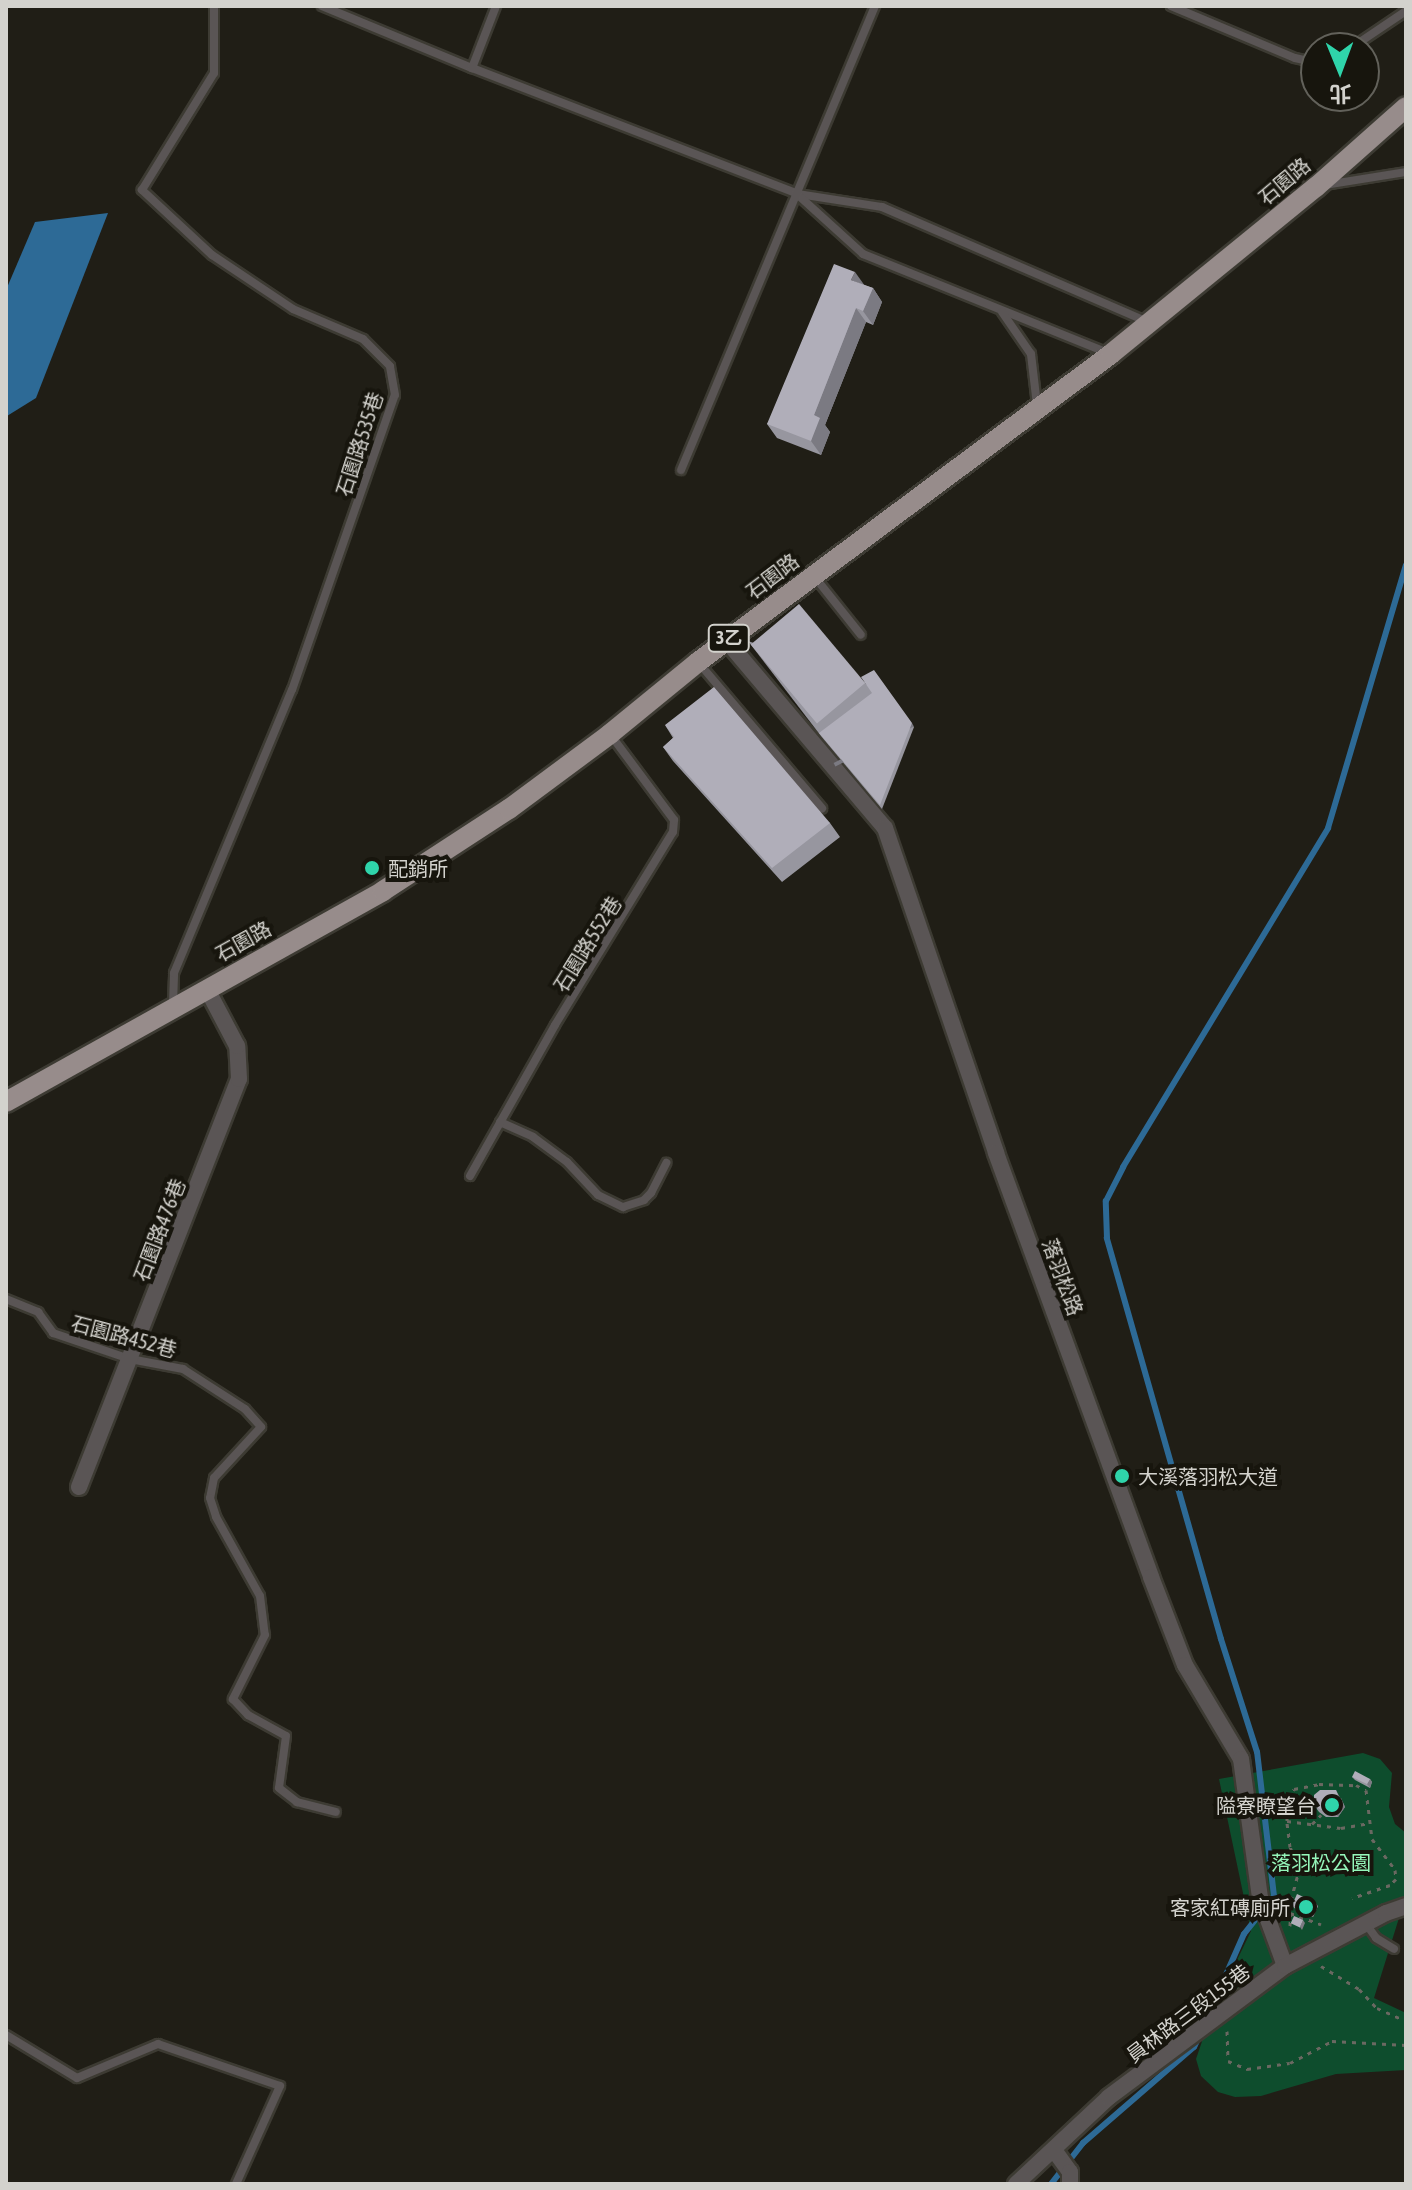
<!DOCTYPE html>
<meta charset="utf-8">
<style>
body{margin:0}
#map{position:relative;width:1412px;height:2190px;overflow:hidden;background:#201e16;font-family:"Asap Condensed","Noto Sans TC",sans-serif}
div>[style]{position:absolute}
.green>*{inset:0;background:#0e4d2d}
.water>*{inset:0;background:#2d6a96}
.stream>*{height:6px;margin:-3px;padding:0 3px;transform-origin:3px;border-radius:3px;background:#2d6a96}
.path>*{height:3px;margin-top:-1.5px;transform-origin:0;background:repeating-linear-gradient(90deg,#6a6861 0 4px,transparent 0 10px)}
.roads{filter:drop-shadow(2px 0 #3d3b33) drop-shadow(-2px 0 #3d3b33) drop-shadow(0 2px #3d3b33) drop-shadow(0 -2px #3d3b33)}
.service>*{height:8px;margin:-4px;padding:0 4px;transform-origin:4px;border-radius:4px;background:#5a5555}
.minor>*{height:16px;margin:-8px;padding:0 8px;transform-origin:8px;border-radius:8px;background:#5a5555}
.primary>*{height:20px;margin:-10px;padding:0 10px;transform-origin:10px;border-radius:10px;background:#978c8b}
.wall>*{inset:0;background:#97969f}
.shaded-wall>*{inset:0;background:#7b7a82;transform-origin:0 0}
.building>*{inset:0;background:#b0aeb9;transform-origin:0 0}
.dots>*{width:22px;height:22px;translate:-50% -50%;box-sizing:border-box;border:4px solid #17150d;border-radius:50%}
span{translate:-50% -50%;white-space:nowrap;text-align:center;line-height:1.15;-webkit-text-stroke:8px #17150d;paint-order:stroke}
.shield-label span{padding:2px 6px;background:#17150d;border:2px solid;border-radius:6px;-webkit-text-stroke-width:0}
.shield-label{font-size:18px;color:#d3d2cd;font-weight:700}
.street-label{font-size:20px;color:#d3d2cd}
.poi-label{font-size:20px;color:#d3d2cd}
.left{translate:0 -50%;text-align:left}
.right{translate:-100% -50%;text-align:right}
.park-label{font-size:20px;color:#95f6ba}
.frame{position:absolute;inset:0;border:8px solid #d3d2cd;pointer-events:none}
.north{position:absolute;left:1300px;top:32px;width:80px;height:80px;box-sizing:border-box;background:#17150d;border:2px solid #62615a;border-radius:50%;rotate:179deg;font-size:22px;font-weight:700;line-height:32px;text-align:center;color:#d3d2cd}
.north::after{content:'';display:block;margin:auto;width:28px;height:36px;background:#2fd4aa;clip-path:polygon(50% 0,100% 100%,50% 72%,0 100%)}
</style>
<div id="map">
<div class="green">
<i style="clip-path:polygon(1363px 1753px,1380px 1759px,1392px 1773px,1389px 1807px,1395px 1824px,1406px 1833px,1406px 1911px,1399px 1918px,1374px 1998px,1406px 2013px,1406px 2070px,1336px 2074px,1261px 2096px,1235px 2097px,1218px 2092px,1201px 2076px,1196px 2059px,1212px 2012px,1251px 1931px,1219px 1779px)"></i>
</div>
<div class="water">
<i style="clip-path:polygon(108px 213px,36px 398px,7px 416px,6px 290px,35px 222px)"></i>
</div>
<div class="stream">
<i style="left:1206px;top:2020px;width:94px;rotate:-66.2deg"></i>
<i style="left:1244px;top:1934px;width:48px;rotate:-51.7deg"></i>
<i style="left:1274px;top:1896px;width:145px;rotate:-96.7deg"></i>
<i style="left:1257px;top:1752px;width:119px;rotate:-107.7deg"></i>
<i style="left:1221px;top:1639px;width:417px;rotate:-105.9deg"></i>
<i style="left:1107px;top:1238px;width:37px;rotate:-92deg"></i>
<i style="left:1106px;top:1201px;width:38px;rotate:-63deg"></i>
<i style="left:1123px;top:1167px;width:396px;rotate:-58.8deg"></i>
<i style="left:1328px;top:828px;width:274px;rotate:-73.5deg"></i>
<i style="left:1051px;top:2184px;width:52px;rotate:-52deg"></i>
<i style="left:1083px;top:2143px;width:147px;rotate:-40.9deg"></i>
<i style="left:1194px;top:2047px;width:11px;rotate:-63deg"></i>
</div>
<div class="path">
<i style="left:1266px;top:1798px;width:20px"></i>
<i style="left:1287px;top:1821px;width:54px;rotate:7.4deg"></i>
<i style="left:1341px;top:1828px;width:29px;rotate:-10deg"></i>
<i style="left:1312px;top:1824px;width:13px;rotate:-45deg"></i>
<i style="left:1290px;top:1913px;width:33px;rotate:20deg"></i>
<i style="left:1290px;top:1926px;width:26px;rotate:-88deg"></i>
<i style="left:1291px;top:1900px;width:31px;rotate:-75deg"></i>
<i style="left:1299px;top:1870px;width:25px;rotate:-111deg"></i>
<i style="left:1290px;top:1847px;width:26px;rotate:-97deg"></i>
<i style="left:1287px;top:1821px;width:23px;rotate:-90deg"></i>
<i style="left:1287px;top:1798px;width:11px;rotate:-52deg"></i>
<i style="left:1294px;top:1789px;width:25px;rotate:-11deg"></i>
<i style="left:1319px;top:1784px;width:37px;rotate:2deg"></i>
<i style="left:1356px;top:1785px;width:11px;rotate:27deg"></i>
<i style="left:1366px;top:1790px;width:49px;rotate:83deg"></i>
<i style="left:1372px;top:1839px;width:39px;rotate:53deg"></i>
<i style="left:1395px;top:1870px;width:9px;rotate:84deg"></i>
<i style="left:1396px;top:1879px;width:8px;rotate:135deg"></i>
<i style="left:1390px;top:1885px;width:40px;rotate:161.1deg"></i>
<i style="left:1321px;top:1966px;width:44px;rotate:31.2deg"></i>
<i style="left:1359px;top:1989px;width:26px;rotate:47deg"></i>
<i style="left:1377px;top:2008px;width:32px;rotate:24deg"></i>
<i style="left:1227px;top:2031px;width:30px;rotate:88deg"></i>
<i style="left:1228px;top:2061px;width:21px;rotate:23deg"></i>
<i style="left:1247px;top:2069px;width:43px;rotate:-7.9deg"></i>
<i style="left:1290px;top:2063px;width:47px;rotate:-27.6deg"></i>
<i style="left:1332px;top:2041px;width:74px;rotate:3.1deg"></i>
</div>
<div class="roads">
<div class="service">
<i style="left:322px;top:6px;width:162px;rotate:22.5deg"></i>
<i style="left:472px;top:68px;width:350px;rotate:21.1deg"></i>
<i style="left:798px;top:194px;width:85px;rotate:8.8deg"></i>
<i style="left:882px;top:207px;width:290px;rotate:23.4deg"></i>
<i style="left:1171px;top:6px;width:134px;rotate:22.8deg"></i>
<i style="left:1295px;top:58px;width:22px;rotate:13deg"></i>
<i style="left:1351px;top:48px;width:66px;rotate:-33.9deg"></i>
<i style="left:472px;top:68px;width:66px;rotate:-68.8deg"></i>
<i style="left:1325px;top:185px;width:82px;rotate:-9.1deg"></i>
<i style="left:798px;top:195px;width:88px;rotate:42.2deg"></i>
<i style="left:863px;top:254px;width:267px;rotate:22deg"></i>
<i style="left:1002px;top:312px;width:51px;rotate:55.4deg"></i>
<i style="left:1031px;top:354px;width:51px;rotate:83.3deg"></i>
<i style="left:681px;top:470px;width:503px;rotate:-67.31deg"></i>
<i style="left:814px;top:576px;width:75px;rotate:51.5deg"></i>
<i style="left:698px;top:662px;width:192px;rotate:49.7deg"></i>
<i style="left:173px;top:1004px;width:31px;rotate:-88deg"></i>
<i style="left:174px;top:973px;width:307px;rotate:-67.4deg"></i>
<i style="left:292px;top:690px;width:312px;rotate:-70.8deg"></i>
<i style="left:395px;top:395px;width:29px;rotate:-100deg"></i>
<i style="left:390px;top:366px;width:38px;rotate:-135deg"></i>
<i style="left:363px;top:339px;width:76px;rotate:-156.8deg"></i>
<i style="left:293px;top:309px;width:97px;rotate:-146.3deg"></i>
<i style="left:212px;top:255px;width:96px;rotate:-137.1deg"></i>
<i style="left:142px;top:190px;width:137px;rotate:-58.4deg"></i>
<i style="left:214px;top:73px;width:67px;rotate:-90deg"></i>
<i style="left:500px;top:1122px;width:36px;rotate:24deg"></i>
<i style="left:533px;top:1137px;width:42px;rotate:36.3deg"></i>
<i style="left:567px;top:1162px;width:45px;rotate:46.8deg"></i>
<i style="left:598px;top:1195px;width:28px;rotate:26deg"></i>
<i style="left:623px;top:1207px;width:22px;rotate:-18deg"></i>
<i style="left:644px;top:1200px;width:10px;rotate:-45deg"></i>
<i style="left:651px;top:1193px;width:34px;rotate:-63deg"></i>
<i style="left:470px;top:1176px;width:173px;rotate:-60.6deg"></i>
<i style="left:555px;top:1025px;width:226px;rotate:-58.6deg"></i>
<i style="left:673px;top:832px;width:12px;rotate:-85deg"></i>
<i style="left:674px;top:820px;width:107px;rotate:-126.7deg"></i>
<i style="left:6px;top:1299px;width:35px;rotate:22deg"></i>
<i style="left:38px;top:1312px;width:26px;rotate:54deg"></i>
<i style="left:53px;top:1333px;width:81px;rotate:18.7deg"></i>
<i style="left:130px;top:1359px;width:54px;rotate:10.7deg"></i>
<i style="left:183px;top:1369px;width:74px;rotate:32.8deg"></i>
<i style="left:245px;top:1409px;width:24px;rotate:48deg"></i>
<i style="left:261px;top:1427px;width:69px;rotate:132.7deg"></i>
<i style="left:214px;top:1478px;width:20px;rotate:101deg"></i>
<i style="left:210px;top:1498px;width:20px;rotate:72deg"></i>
<i style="left:216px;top:1517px;width:90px;rotate:60.9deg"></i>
<i style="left:260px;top:1596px;width:39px;rotate:83deg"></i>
<i style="left:265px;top:1635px;width:72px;rotate:116.6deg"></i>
<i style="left:233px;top:1699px;width:22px;rotate:47deg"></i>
<i style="left:248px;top:1715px;width:43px;rotate:28.9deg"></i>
<i style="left:286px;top:1736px;width:52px;rotate:97.7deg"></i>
<i style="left:279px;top:1788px;width:23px;rotate:38deg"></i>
<i style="left:297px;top:1802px;width:40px;rotate:14.4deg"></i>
<i style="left:1366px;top:1924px;width:17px;rotate:54deg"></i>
<i style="left:1376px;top:1938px;width:21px;rotate:31deg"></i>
<i style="left:6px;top:2035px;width:83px;rotate:31.2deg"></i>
<i style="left:77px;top:2078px;width:88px;rotate:-22.8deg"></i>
<i style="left:158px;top:2044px;width:129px;rotate:19deg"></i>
<i style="left:280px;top:2086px;width:107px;rotate:114.2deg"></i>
</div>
<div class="minor">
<i style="left:726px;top:640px;width:246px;rotate:49.8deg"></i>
<i style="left:885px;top:828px;width:343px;rotate:71.1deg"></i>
<i style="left:996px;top:1153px;width:451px;rotate:69.9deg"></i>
<i style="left:1151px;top:1577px;width:94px;rotate:68.9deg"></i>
<i style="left:1185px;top:1665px;width:109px;rotate:59.2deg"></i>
<i style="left:1241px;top:1759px;width:140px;rotate:82.2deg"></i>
<i style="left:1260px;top:1898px;width:72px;rotate:69.8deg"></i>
<i style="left:79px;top:1487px;width:438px;rotate:-68.6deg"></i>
<i style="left:239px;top:1079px;width:33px;rotate:-93deg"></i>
<i style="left:237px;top:1046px;width:64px;rotate:-117.8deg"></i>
<i style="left:1054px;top:2150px;width:27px;rotate:54deg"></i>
<i style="left:1070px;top:2172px;width:12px;rotate:90deg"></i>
<i style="left:1016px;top:2184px;width:127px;rotate:-43.1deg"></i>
<i style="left:1109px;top:2097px;width:219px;rotate:-36.7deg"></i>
<i style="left:1285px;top:1966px;width:114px;rotate:-27.7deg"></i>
<i style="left:1386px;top:1913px;width:21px;rotate:-19deg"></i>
</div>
<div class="primary">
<i style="left:6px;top:1102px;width:432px;rotate:-29.2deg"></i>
<i style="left:383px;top:891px;width:150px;rotate:-33.1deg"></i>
<i style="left:509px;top:809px;width:126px;rotate:-36.6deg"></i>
<i style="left:610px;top:734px;width:114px;rotate:-39.3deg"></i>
<i style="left:698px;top:662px;width:515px;rotate:-36.71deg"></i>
<i style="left:1111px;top:354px;width:264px;rotate:-39.2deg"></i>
<i style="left:1316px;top:187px;width:120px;rotate:-41.6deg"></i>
</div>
</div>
<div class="wall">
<i style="clip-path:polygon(864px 285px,873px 288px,882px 302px,873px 325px,866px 322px,825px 425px,830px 432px,821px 455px,777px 438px,767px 424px)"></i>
<i style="clip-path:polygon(748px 641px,864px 682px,914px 727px,882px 809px,821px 736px)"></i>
<i style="clip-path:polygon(665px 725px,830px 823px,840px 837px,782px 882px,673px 761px,663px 747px,673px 738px)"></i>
<i style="clip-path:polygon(1352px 1777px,1370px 1779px,1372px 1782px,1370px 1788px,1355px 1780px)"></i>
<i style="clip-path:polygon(1341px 1798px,1345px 1807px,1338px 1817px,1326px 1817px,1319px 1812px,1314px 1805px)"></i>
<i style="clip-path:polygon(1292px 1905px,1318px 1906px,1313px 1917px,1294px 1908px)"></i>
</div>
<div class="shaded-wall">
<i style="clip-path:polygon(855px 272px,865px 286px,851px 280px)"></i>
<i style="clip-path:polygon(873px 288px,882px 302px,873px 325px,863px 311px)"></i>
<i style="clip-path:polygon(856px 308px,866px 322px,825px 425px,830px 432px,821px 455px,811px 441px,814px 415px)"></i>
<i style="left:912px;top:723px;width:4px;height:88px;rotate:63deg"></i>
<i style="clip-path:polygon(1370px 1779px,1372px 1782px,1370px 1788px,1367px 1784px)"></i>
<i style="clip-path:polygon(1336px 1790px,1345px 1807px,1338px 1817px,1334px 1810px)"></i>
<i style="clip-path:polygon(1315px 1902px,1318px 1906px,1313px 1917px,1310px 1913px)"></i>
<i style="clip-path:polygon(1303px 1920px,1305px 1923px,1302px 1930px,1300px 1927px)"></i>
</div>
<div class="building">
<i style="clip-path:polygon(834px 264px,855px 272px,851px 280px,873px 288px,863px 311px,856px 308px,814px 415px,820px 418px,811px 441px,767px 424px)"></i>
<i style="left:799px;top:604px;width:103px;height:63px;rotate:50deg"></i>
<i style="clip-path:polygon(874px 670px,912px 723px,880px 805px,819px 733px,872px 693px,861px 677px)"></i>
<i style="clip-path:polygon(714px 687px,830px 823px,772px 868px,663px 747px,674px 737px,665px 725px)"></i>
<i style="clip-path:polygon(1355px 1771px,1370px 1779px,1367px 1784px,1352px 1777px)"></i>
<i style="clip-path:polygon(1320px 1790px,1336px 1790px,1340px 1800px,1334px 1810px,1321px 1810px,1314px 1805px,1314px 1795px)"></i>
<i style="left:1297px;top:1894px;width:20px;height:12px;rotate:24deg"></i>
<i style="left:1294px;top:1916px;width:10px;height:8px;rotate:24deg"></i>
</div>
<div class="dots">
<i style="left:372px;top:868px;background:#2fd4aa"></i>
<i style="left:1122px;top:1476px;background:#2fd4aa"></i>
<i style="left:1332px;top:1805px;background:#2fd4aa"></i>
<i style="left:1306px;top:1907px;background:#2fd4aa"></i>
</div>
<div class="shield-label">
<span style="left:729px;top:638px">3乙</span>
</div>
<div class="street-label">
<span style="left:1284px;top:181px;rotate:-40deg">石園路</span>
<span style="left:359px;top:444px;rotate:-72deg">石園路535巷</span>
<span style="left:772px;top:576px;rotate:-37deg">石園路</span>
<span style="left:243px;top:941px;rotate:-29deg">石園路</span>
<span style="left:587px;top:944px;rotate:-58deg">石園路552巷</span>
<span style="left:159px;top:1230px;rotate:-69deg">石園路476巷</span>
<span style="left:1063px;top:1277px;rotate:70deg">落羽松路</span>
<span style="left:124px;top:1336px;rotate:15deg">石園路452巷</span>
<span style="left:1188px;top:2013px;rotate:-37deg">員林路三段155巷</span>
</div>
<div class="poi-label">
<span class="left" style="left:388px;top:868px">配銷所</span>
<span class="left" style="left:1138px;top:1476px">大溪落羽松大道</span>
<span class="right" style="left:1316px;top:1805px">隘寮瞭望台</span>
<span class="right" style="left:1290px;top:1907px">客家紅磚廁所</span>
</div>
<div class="park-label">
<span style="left:1321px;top:1862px">落羽松公園</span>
</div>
<div class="frame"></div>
<div class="north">北</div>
</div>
